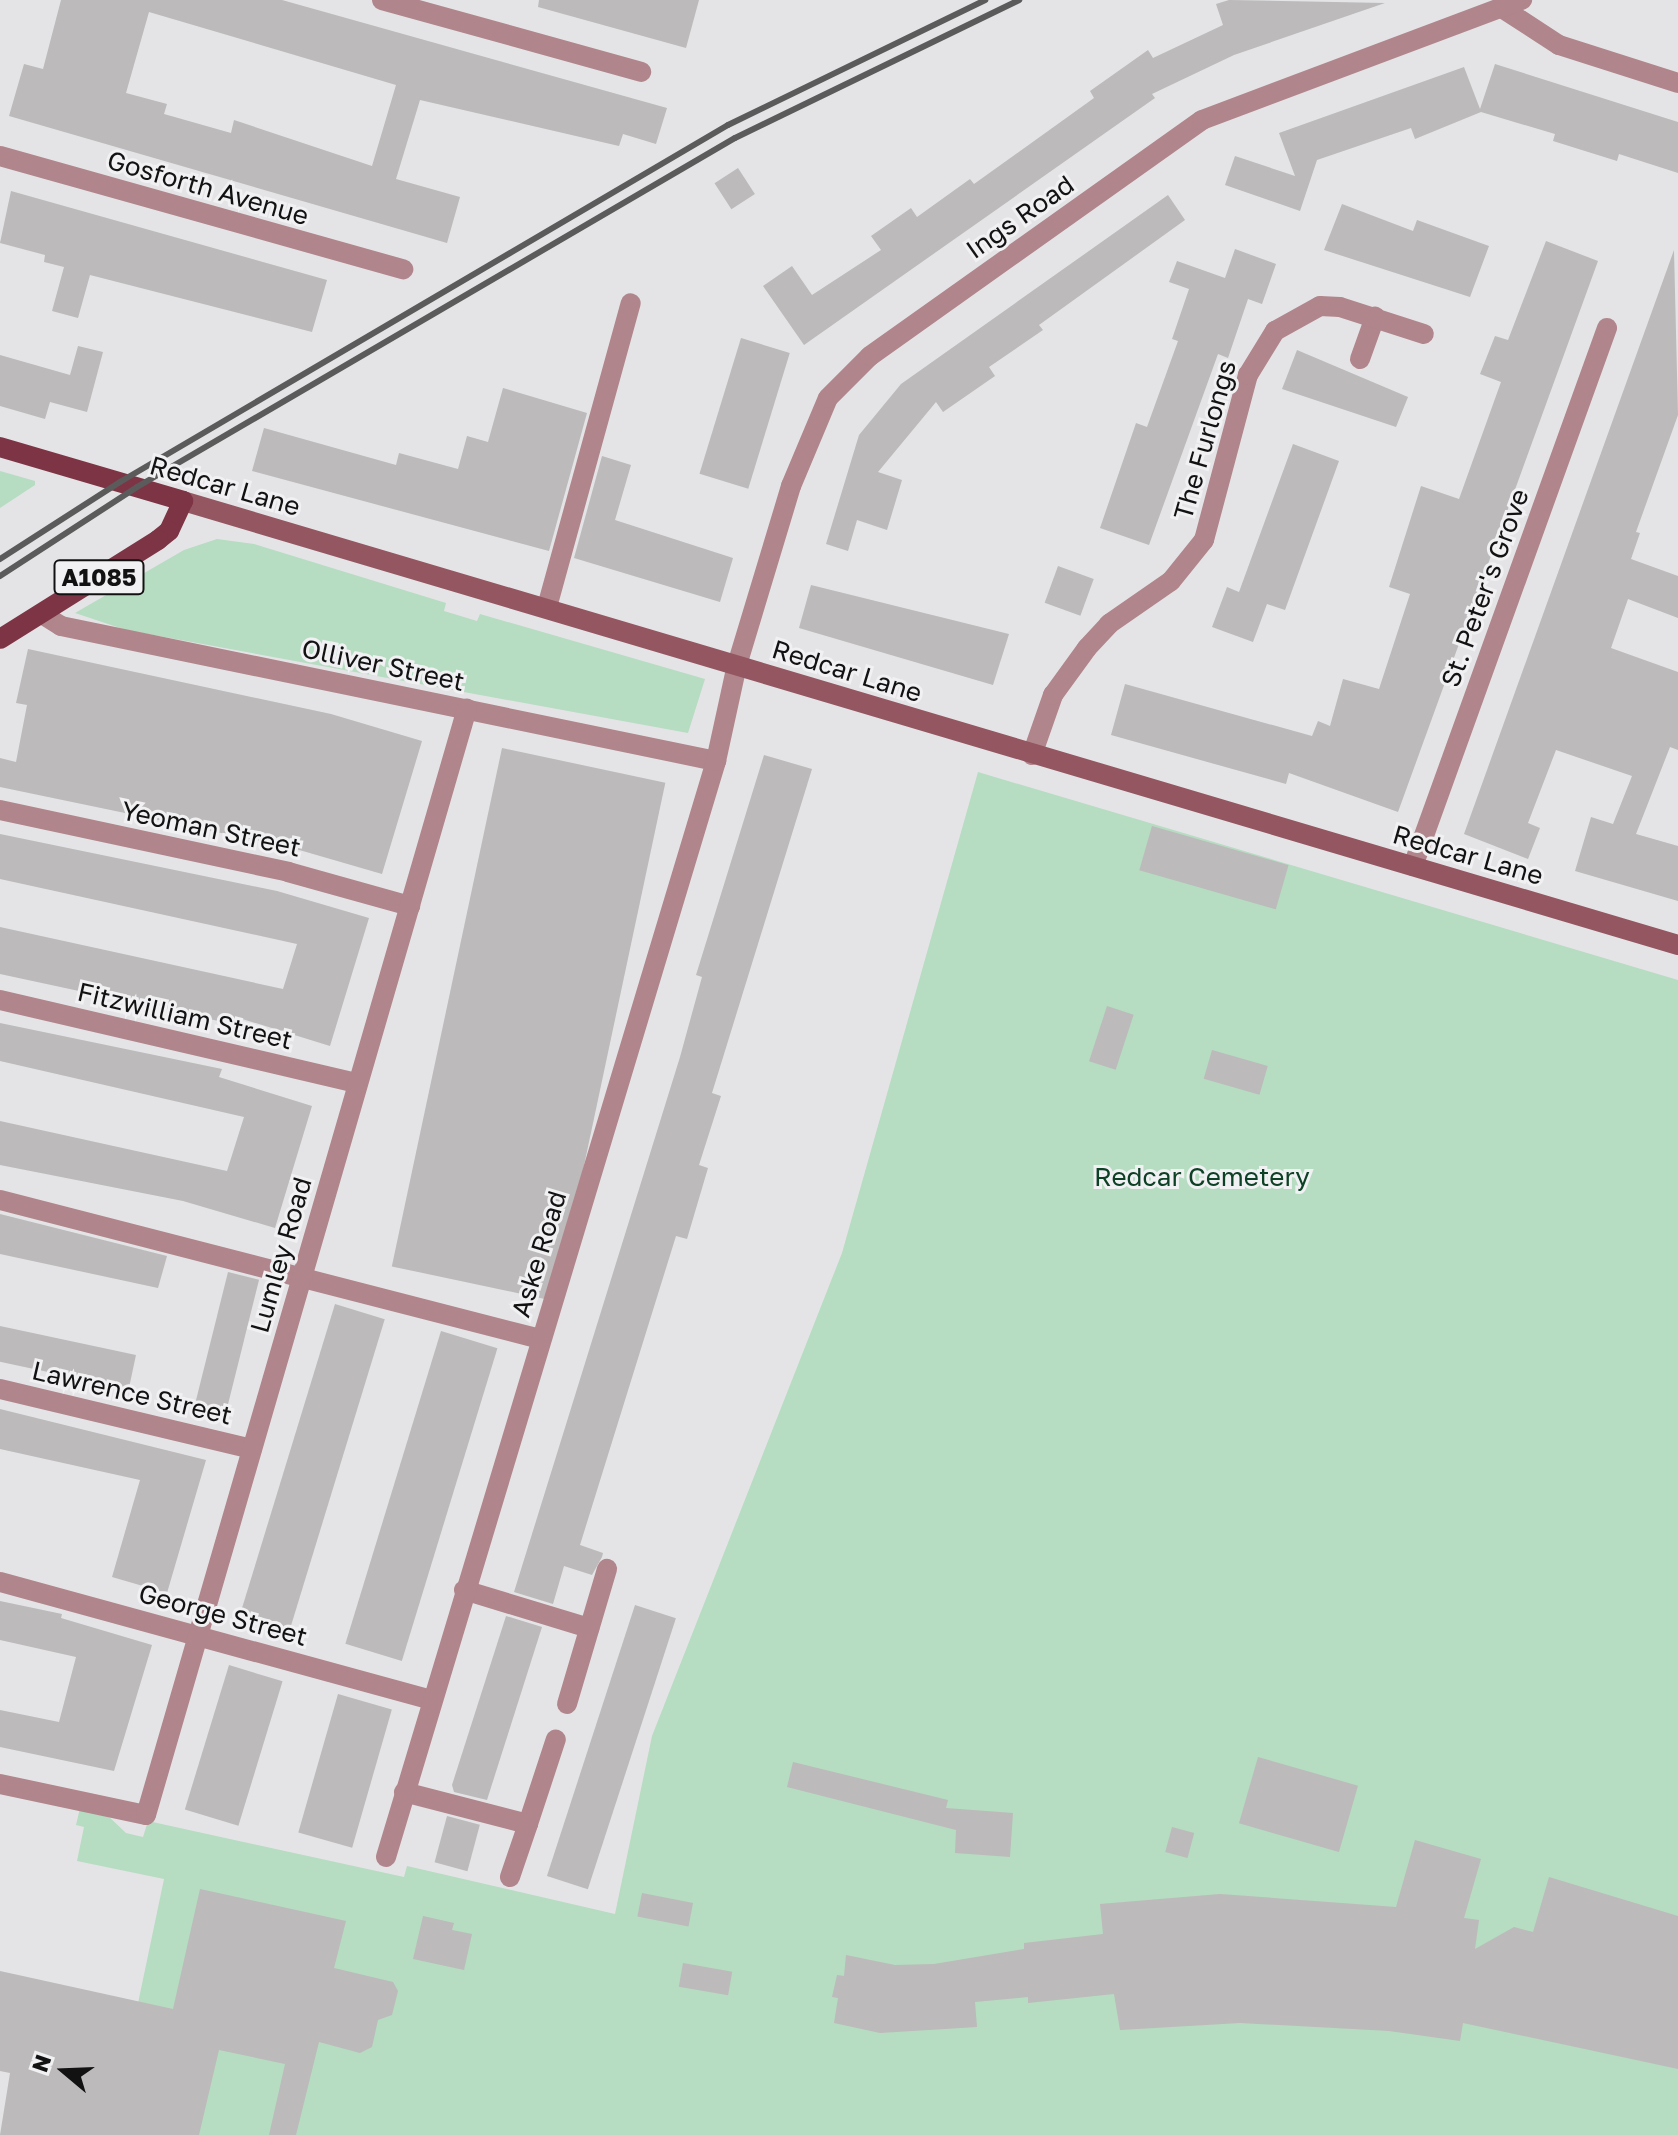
<!DOCTYPE html>
<style>
body{margin:0}
#map{position:relative;width:1678px;height:2135px;overflow:hidden;background:#e4e4e6;font-family:"Golos Text",sans-serif}
div>[style]{position:absolute}
.green>*{inset:0;background:#b6dcc2}
.building>*{inset:0;background:#bcbaba;transform-origin:0 0}
.minor>*{height:20px;margin:-10px;padding:0 10px;transform-origin:10px;border-radius:10px;background:#b0858b}
.secondary>*{height:20px;margin:-10px;padding:0 10px;transform-origin:10px;border-radius:10px;background:#945661}
.primary>*{height:20px;margin:-10px;padding:0 10px;transform-origin:10px;border-radius:10px;background:#7d3444}
.rail>*{height:6px;margin:-3px;padding:0 3px;transform-origin:3px;border-radius:3px;background:#5b5b5c}
span{translate:-50% -50%;white-space:nowrap;text-align:center;line-height:1.15;-webkit-text-stroke:6px #f1f1f3;paint-order:stroke}
.shield-label span{padding:2px 6px;background:#f1f1f3;border:2px solid;border-radius:6px;-webkit-text-stroke-width:0}
.shield-label{font-size:24px;color:#121213;font-weight:700}
.street-label{font-size:26px;color:#121213}
.park-label{font-size:26px;color:#0d4125}
.north{position:absolute;left:24px;top:2031px;width:80px;height:80px;-webkit-text-stroke:6px #f1f1f3;paint-order:stroke;rotate:289deg;font-size:22px;font-weight:700;line-height:32px;text-align:center;color:#121213}
.north::after{content:'';display:block;margin:auto;width:28px;height:36px;background:#121213;clip-path:polygon(50% 0,100% 100%,50% 72%,0 100%)}
</style>
<div id="map">
<div class="green">
<i style="clip-path:polygon(0 471px,35px 481px,35px 485px,0 508px)"></i>
<i style="clip-path:polygon(217px 539px,254px 544px,446px 603px,444px 611px,477px 621px,480px 614px,705px 679px,688px 733px,126px 630px,75px 613px,184px 550px)"></i>
<i style="clip-path:polygon(978px 772px,1678px 980px,1678px 2135px,16px 2135px,137px 2008px,164px 1879px,77px 1861px,84px 1827px,76px 1825px,80px 1808px,106px 1814px,126px 1833px,143px 1837px,148px 1821px,404px 1877px,407px 1866px,615px 1914px,652px 1736px,842px 1253px)"></i>
</div>
<div class="building">
<i style="clip-path:polygon(evenodd,61px 0,282px 0,667px 108px,656px 144px,623px 134px,619px 146px,420px 100px,396px 179px,460px 197px,447px 243px,9px 116px,24px 64px,43px 69px,61px 0,149px 12px,396px 85px,372px 166px,234px 120px,231px 133px,164px 114px,167px 104px,126px 93px,149px 12px)"></i>
<i style="clip-path:polygon(539px 0,699px 0,686px 48px,538px 7px)"></i>
<i style="clip-path:polygon(1229px 0,1385px 3px,1234px 55px,1152px 94px,1155px 98px,804px 345px,763px 286px,792px 266px,812px 295px,881px 250px,871px 236px,911px 208px,917px 217px,970px 179px,974px 184px,1094px 98px,1090px 91px,1148px 50px,1153px 58px,1223px 25px,1216px 4px)"></i>
<i style="clip-path:polygon(1495px 64px,1678px 122px,1678px 173px,1619px 154px,1617px 161px,1553px 141px,1555px 134px,1481px 112px,1415px 139px,1411px 128px,1317px 160px,1300px 211px,1225px 185px,1235px 156px,1295px 176px,1279px 133px,1464px 67px,1480px 109px)"></i>
<i style="left:738px;top:168px;width:31px;height:28px;rotate:57deg"></i>
<i style="clip-path:polygon(11px 191px,327px 280px,312px 332px,90px 275px,78px 318px,52px 311px,64px 267px,44px 262px,45px 255px,0 243px)"></i>
<i style="clip-path:polygon(1168px 195px,1185px 220px,1039px 325px,1043px 330px,989px 367px,995px 376px,943px 412px,936px 402px,878px 472px,902px 480px,887px 530px,857px 520px,848px 551px,826px 544px,859px 435px,901px 384px)"></i>
<i style="clip-path:polygon(1342px 204px,1413px 231px,1417px 220px,1489px 246px,1470px 297px,1324px 250px)"></i>
<i style="clip-path:polygon(1546px 241px,1598px 261px,1398px 812px,1289px 773px,1286px 784px,1111px 735px,1125px 684px,1312px 736px,1318px 721px,1330px 726px,1343px 679px,1379px 689px,1410px 594px,1389px 587px,1421px 486px,1459px 499px,1501px 382px,1480px 374px,1495px 336px,1508px 340px)"></i>
<i style="clip-path:polygon(1235px 249px,1276px 264px,1262px 304px,1248px 299px,1228px 358px,1218px 354px,1149px 545px,1100px 528px,1136px 423px,1147px 427px,1178px 341px,1172px 339px,1189px 289px,1169px 282px,1177px 261px,1225px 278px)"></i>
<i style="clip-path:polygon(1674px 250px,1678px 415px,1636px 532px,1640px 533px,1631px 559px,1678px 576px,1678px 618px,1628px 599px,1611px 648px,1678px 672px,1678px 750px,1670px 747px,1636px 834px,1678px 846px,1678px 901px,1575px 871px,1591px 817px,1613px 824px,1632px 776px,1556px 750px,1528px 823px,1540px 828px,1528px 859px,1464px 834px)"></i>
<i style="left:741px;top:338px;width:51px;height:142px;rotate:17deg"></i>
<i style="clip-path:polygon(78px 346px,103px 352px,87px 412px,50px 402px,45px 419px,0 406px,0 355px,70px 375px)"></i>
<i style="clip-path:polygon(1297px 350px,1408px 397px,1396px 427px,1282px 389px)"></i>
<i style="clip-path:polygon(503px 388px,587px 413px,549px 551px,252px 471px,264px 428px,396px 465px,399px 453px,458px 469px,467px 436px,488px 442px)"></i>
<i style="clip-path:polygon(1293px 444px,1339px 461px,1285px 610px,1267px 604px,1253px 642px,1212px 627px,1227px 587px,1239px 592px)"></i>
<i style="clip-path:polygon(602px 456px,631px 465px,615px 520px,733px 558px,720px 602px,574px 558px)"></i>
<i style="left:1058px;top:566px;width:38px;height:39px;rotate:20deg"></i>
<i style="clip-path:polygon(811px 585px,1009px 634px,993px 685px,799px 628px)"></i>
<i style="clip-path:polygon(28px 649px,331px 714px,422px 741px,382px 874px,289px 847px,0 787px,0 758px,16px 762px,27px 705px,16px 703px)"></i>
<i style="left:502px;top:748px;width:167px;height:530px;rotate:12deg"></i>
<i style="clip-path:polygon(764px 755px,812px 769px,712px 1093px,721px 1096px,699px 1165px,708px 1168px,687px 1239px,676px 1236px,580px 1545px,603px 1553px,602px 1557px,592px 1575px,564px 1566px,553px 1604px,514px 1592px,680px 1057px,702px 977px,696px 975px)"></i>
<i style="left:1152px;top:826px;width:142px;height:46px;rotate:16deg"></i>
<i style="clip-path:polygon(0 834px,277px 891px,369px 918px,330px 1046px,239px 1018px,237px 1025px,0 974px,0 927px,283px 989px,297px 944px,0 879px)"></i>
<i style="left:1107px;top:1006px;width:28px;height:58px;rotate:18deg"></i>
<i style="clip-path:polygon(0 1023px,222px 1069px,219px 1077px,312px 1106px,275px 1228px,183px 1201px,0 1165px,0 1121px,227px 1171px,244px 1117px,0 1061px)"></i>
<i style="left:1212px;top:1050px;width:58px;height:30px;rotate:16deg"></i>
<i style="clip-path:polygon(0 1214px,167px 1256px,158px 1288px,0 1254px)"></i>
<i style="left:228px;top:1272px;width:32px;height:137px;rotate:14deg"></i>
<i style="left:335px;top:1304px;width:52px;height:324px;rotate:17deg"></i>
<i style="left:0;top:1326px;width:139px;height:35px;rotate:12deg"></i>
<i style="left:441px;top:1331px;width:59px;height:327px;rotate:17deg"></i>
<i style="clip-path:polygon(0 1409px,206px 1460px,167px 1593px,112px 1577px,140px 1480px,0 1449px)"></i>
<i style="clip-path:polygon(0 1601px,62px 1614px,61px 1618px,152px 1645px,114px 1771px,0 1747px,0 1710px,59px 1722px,76px 1657px,0 1640px)"></i>
<i style="left:635px;top:1605px;width:43px;height:285px;rotate:18deg"></i>
<i style="clip-path:polygon(506px 1616px,542px 1627px,487px 1800px,454px 1792px,452px 1785px)"></i>
<i style="left:229px;top:1665px;width:56px;height:151px;rotate:17deg"></i>
<i style="left:338px;top:1694px;width:56px;height:144px;rotate:16deg"></i>
<i style="left:1258px;top:1757px;width:104px;height:69px;rotate:16deg"></i>
<i style="clip-path:polygon(793px 1762px,948px 1800px,946px 1808px,1013px 1813px,1010px 1857px,955px 1853px,956px 1830px,787px 1787px)"></i>
<i style="left:447px;top:1816px;width:34px;height:48px;rotate:15deg"></i>
<i style="left:1172px;top:1827px;width:23px;height:26px;rotate:15deg"></i>
<i style="clip-path:polygon(1415px 1840px,1481px 1859px,1464px 1918px,1479px 1920px,1475px 1949px,1514px 1927px,1533px 1932px,1549px 1877px,1678px 1916px,1678px 2069px,1463px 2023px,1460px 2041px,1389px 2031px,1240px 2023px,1120px 2030px,1114px 1994px,1028px 2003px,1028px 1997px,975px 2002px,977px 2027px,880px 2033px,834px 2023px,838px 1998px,832px 1997px,837px 1975px,844px 1976px,846px 1955px,895px 1965px,934px 1964px,1024px 1949px,1024px 1943px,1103px 1934px,1100px 1904px,1220px 1894px,1396px 1907px)"></i>
<i style="clip-path:polygon(200px 1889px,346px 1921px,334px 1968px,393px 1982px,398px 1991px,392px 2015px,378px 2020px,372px 2047px,360px 2053px,319px 2042px,296px 2135px,269px 2135px,285px 2064px,219px 2050px,199px 2135px,0 2135px,10px 2073px,0 2071px,0 1971px,173px 2009px)"></i>
<i style="left:642px;top:1893px;width:52px;height:24px;rotate:11deg"></i>
<i style="clip-path:polygon(423px 1916px,454px 1923px,452px 1930px,472px 1934px,464px 1970px,413px 1959px)"></i>
<i style="left:683px;top:1963px;width:50px;height:24px;rotate:10deg"></i>
</div>
<div class="minor">
<i style="left:382px;top:0;width:269px;rotate:15.5deg"></i>
<i style="left:1502px;top:8px;width:68px;rotate:33deg"></i>
<i style="left:1559px;top:45px;width:125px;rotate:17.7deg"></i>
<i style="left:0;top:156px;width:419px;rotate:15.7deg"></i>
<i style="left:1360px;top:359px;width:45px;rotate:-70.3deg"></i>
<i style="left:547px;top:607px;width:315px;rotate:-74.6deg"></i>
<i style="left:42px;top:614px;width:22px;rotate:32deg"></i>
<i style="left:61px;top:626px;width:669px;rotate:11.65deg"></i>
<i style="left:1032px;top:755px;width:64px;rotate:-70.7deg"></i>
<i style="left:1053px;top:695px;width:58px;rotate:-54.1deg"></i>
<i style="left:1087px;top:648px;width:33px;rotate:-47deg"></i>
<i style="left:1109px;top:624px;width:75px;rotate:-34.7deg"></i>
<i style="left:1171px;top:581px;width:53px;rotate:-51.2deg"></i>
<i style="left:1204px;top:540px;width:171px;rotate:-75.1deg"></i>
<i style="left:1248px;top:375px;width:52px;rotate:-58.5deg"></i>
<i style="left:1275px;top:331px;width:51px;rotate:-29.1deg"></i>
<i style="left:1320px;top:306px;width:20px;rotate:3deg"></i>
<i style="left:1340px;top:307px;width:88px;rotate:17.8deg"></i>
<i style="left:0;top:810px;width:295px;rotate:12.1deg"></i>
<i style="left:288px;top:872px;width:127px;rotate:15.6deg"></i>
<i style="left:1413px;top:866px;width:572px;rotate:-70.17deg"></i>
<i style="left:0;top:1000px;width:367px;rotate:13.1deg"></i>
<i style="left:0;top:1200px;width:558px;rotate:14.43deg"></i>
<i style="left:0;top:1389px;width:259px;rotate:13.4deg"></i>
<i style="left:0;top:1582px;width:447px;rotate:15.3deg"></i>
<i style="left:464px;top:1590px;width:131px;rotate:16.9deg"></i>
<i style="left:567px;top:1704px;width:141px;rotate:-73.5deg"></i>
<i style="left:0;top:1784px;width:149px;rotate:12deg"></i>
<i style="left:146px;top:1815px;width:1152px;rotate:-73.82deg"></i>
<i style="left:404px;top:1792px;width:128px;rotate:14.5deg"></i>
<i style="left:528px;top:1824px;width:56px;rotate:108.8deg"></i>
<i style="left:528px;top:1824px;width:89px;rotate:-71.8deg"></i>
<i style="left:386px;top:1857px;width:1145px;rotate:-73.24deg"></i>
<i style="left:716px;top:761px;width:98px;rotate:-77.7deg"></i>
<i style="left:737px;top:665px;width:187px;rotate:-73.2deg"></i>
<i style="left:791px;top:486px;width:95px;rotate:-67.2deg"></i>
<i style="left:828px;top:398px;width:59px;rotate:-45deg"></i>
<i style="left:870px;top:356px;width:407px;rotate:-35.4deg"></i>
<i style="left:1202px;top:120px;width:342px;rotate:-20.6deg"></i>
</div>
<div class="secondary">
<i style="left:183px;top:501px;width:1560px;rotate:16.54deg"></i>
</div>
<div class="primary">
<i style="left:0;top:447px;width:191px;rotate:16.4deg"></i>
<i style="left:183px;top:501px;width:33px;rotate:115deg"></i>
<i style="left:169px;top:531px;width:14px;rotate:141deg"></i>
<i style="left:158px;top:540px;width:186px;rotate:147.9deg"></i>
</div>
<div class="rail">
<i style="left:0;top:559px;width:143px;rotate:-32.7deg"></i>
<i style="left:120px;top:482px;width:705px;rotate:-30.42deg"></i>
<i style="left:728px;top:125px;width:286px;rotate:-25.9deg"></i>
<i style="left:0;top:576px;width:163px;rotate:-33deg"></i>
<i style="left:137px;top:487px;width:692px;rotate:-30.27deg"></i>
<i style="left:735px;top:138px;width:316px;rotate:-25.9deg"></i>
</div>
<div class="shield-label">
<span style="left:99px;top:577px">A1085</span>
</div>
<div class="street-label">
<span style="left:208px;top:188px;rotate:16deg">Gosforth Avenue</span>
<span style="left:1020px;top:217px;rotate:-35deg">Ings Road</span>
<span style="left:1205px;top:440px;rotate:-74deg">The Furlongs</span>
<span style="left:225px;top:486px;rotate:16deg">Redcar Lane</span>
<span style="left:1485px;top:588px;rotate:-70deg">St. Peter's Grove</span>
<span style="left:383px;top:665px;rotate:12deg">Olliver Street</span>
<span style="left:847px;top:671px;rotate:17deg">Redcar Lane</span>
<span style="left:211px;top:829px;rotate:12deg">Yeoman Street</span>
<span style="left:1468px;top:855px;rotate:16deg">Redcar Lane</span>
<span style="left:185px;top:1016px;rotate:13deg">Fitzwilliam Street</span>
<span style="left:539px;top:1254px;rotate:-73deg">Aske Road</span>
<span style="left:281px;top:1255px;rotate:-74deg">Lumley Road</span>
<span style="left:132px;top:1393px;rotate:13deg">Lawrence Street</span>
<span style="left:223px;top:1615px;rotate:15deg">George Street</span>
</div>
<div class="park-label">
<span style="left:1202px;top:1177px">Redcar Cemetery</span>
</div>
<div class="north">N</div>
</div>
